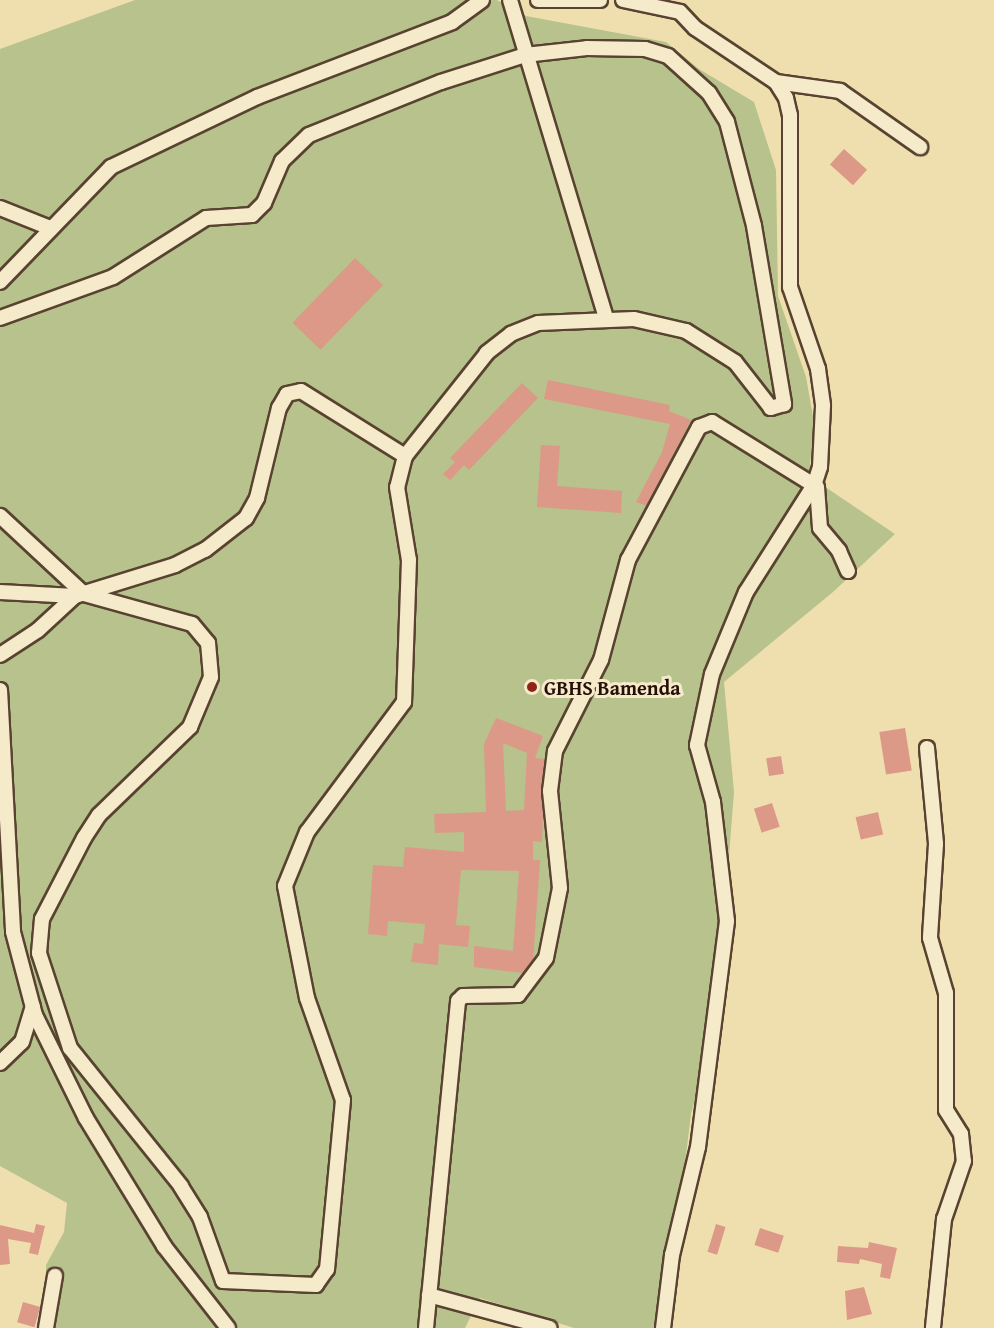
<!DOCTYPE html>
<style>
body{margin:0}
#map{position:relative;width:994px;height:1328px;overflow:hidden;background:#f0dfae;font-family:"Gentium Book Plus",serif}
div>[style]{position:absolute}
.green>*{inset:0;background:#b7c28c}
.building>*{inset:0;background:#dc9987;transform-origin:0 0}
.roads{filter:drop-shadow(2px 0 #584330) drop-shadow(-2px 0 #584330) drop-shadow(0 2px #584330) drop-shadow(0 -2px #584330)}
.minor>*{height:14px;margin:-7px;padding:0 7px;transform-origin:7px;border-radius:7px;background:#f5eaca}
.dots>*{width:16px;height:16px;translate:-50% -50%;box-sizing:border-box;border:3px solid #f5eaca;border-radius:50%}
span{translate:-50% -50%;white-space:nowrap;text-align:center;line-height:1.15;-webkit-text-stroke:6px #f5eaca;paint-order:stroke}
.poi-label{font-size:20px;color:#260f06;font-weight:700}
.left{translate:0 -50%;text-align:left}
</style>
<div id="map">
<div class="green">
<i style="clip-path:polygon(135px 0,497px 0,526px 16px,666px 42px,699px 69px,754px 102px,776px 170px,778px 296px,806px 377px,814px 422px,809px 476px,895px 534px,833px 592px,724px 682px,734px 792px,716px 1022px,691px 1114px,665px 1328px,574px 1328px,480px 1298px,465px 1328px,50px 1328px,46px 1265px,64px 1232px,67px 1203px,0 1166px,0 49px)"></i>
</div>
<div class="building">
<i style="left:844px;top:149px;width:31px;height:21px;rotate:42deg"></i>
<i style="left:355px;top:258px;width:39px;height:90px;rotate:44deg"></i>
<i style="clip-path:polygon(548px 380px,670px 405px,669px 411px,691px 420px,647px 506px,636px 502px,662px 452px,670px 424px,544px 399px)"></i>
<i style="clip-path:polygon(522px 383px,538px 398px,469px 470px,464px 465px,450px 480px,443px 474px,455px 462px,450px 458px)"></i>
<i style="clip-path:polygon(541px 445px,560px 446px,557px 486px,622px 491px,621px 513px,537px 507px)"></i>
<i style="clip-path:polygon(evenodd,496px 718px,543px 736px,535px 758px,545px 759px,542px 842px,533px 841px,533px 860px,540px 860px,533px 961px,523px 973px,474px 967px,474px 946px,513px 951px,519px 871px,461px 870px,456px 925px,470px 926px,468px 947px,439px 944px,438px 965px,411px 962px,414px 943px,423px 944px,425px 924px,388px 921px,387px 936px,368px 934px,373px 865px,403px 867px,405px 847px,464px 852px,464px 832px,435px 833px,434px 814px,486px 812px,484px 744px,496px 718px,503px 743px,527px 753px,524px 810px,506px 811px,503px 743px)"></i>
<i style="left:905px;top:728px;width:43px;height:26px;rotate:81deg"></i>
<i style="left:781px;top:756px;width:18px;height:15px;rotate:81deg"></i>
<i style="left:772px;top:803px;width:25px;height:19px;rotate:72deg"></i>
<i style="left:878px;top:812px;width:23px;height:23px;rotate:77deg"></i>
<i style="clip-path:polygon(36px 1224px,45px 1226px,38px 1255px,29px 1253px,31px 1243px,8px 1239px,10px 1264px,0 1265px,0 1225px,34px 1233px)"></i>
<i style="left:716px;top:1224px;width:10px;height:29px;rotate:17deg"></i>
<i style="left:760px;top:1228px;width:25px;height:18px;rotate:18deg"></i>
<i style="clip-path:polygon(869px 1242px,897px 1248px,890px 1279px,880px 1277px,882px 1264px,860px 1259px,859px 1264px,837px 1262px,838px 1246px,868px 1248px)"></i>
<i style="clip-path:polygon(864px 1287px,872px 1314px,847px 1320px,845px 1291px)"></i>
<i style="left:23px;top:1302px;width:18px;height:21px;rotate:16deg"></i>
</div>
<div class="roads">
<div class="minor">
<i style="left:510px;top:0;width:332px;rotate:73.2deg"></i>
<i style="left:538px;top:0;width:62px"></i>
<i style="left:623px;top:0;width:58px;rotate:11.9deg"></i>
<i style="left:680px;top:12px;width:22px;rotate:47deg"></i>
<i style="left:695px;top:28px;width:97px;rotate:33.7deg"></i>
<i style="left:776px;top:82px;width:19px;rotate:58deg"></i>
<i style="left:786px;top:98px;width:17px;rotate:77deg"></i>
<i style="left:790px;top:115px;width:172px;rotate:90deg"></i>
<i style="left:790px;top:287px;width:87px;rotate:71.1deg"></i>
<i style="left:818px;top:369px;width:37px;rotate:82deg"></i>
<i style="left:823px;top:406px;width:61px;rotate:92.8deg"></i>
<i style="left:820px;top:467px;width:19px;rotate:108deg"></i>
<i style="left:814px;top:485px;width:127px;rotate:122.4deg"></i>
<i style="left:746px;top:592px;width:89px;rotate:112.5deg"></i>
<i style="left:712px;top:674px;width:73px;rotate:101.9deg"></i>
<i style="left:697px;top:745px;width:59px;rotate:74.3deg"></i>
<i style="left:713px;top:802px;width:120px;rotate:83.3deg"></i>
<i style="left:727px;top:921px;width:228px;rotate:97.3deg"></i>
<i style="left:698px;top:1147px;width:111px;rotate:103.5deg"></i>
<i style="left:672px;top:1255px;width:74px;rotate:97deg"></i>
<i style="left:776px;top:82px;width:65px;rotate:8deg"></i>
<i style="left:840px;top:91px;width:98px;rotate:35deg"></i>
<i style="left:0;top:208px;width:52px;rotate:21.6deg"></i>
<i style="left:0;top:282px;width:160px;rotate:-46deg"></i>
<i style="left:111px;top:167px;width:162px;rotate:-25.6deg"></i>
<i style="left:257px;top:97px;width:209px;rotate:-21deg"></i>
<i style="left:452px;top:22px;width:37px;rotate:-36deg"></i>
<i style="left:0;top:318px;width:120px;rotate:-19.9deg"></i>
<i style="left:113px;top:277px;width:110px;rotate:-32.4deg"></i>
<i style="left:206px;top:218px;width:46px;rotate:-3.7deg"></i>
<i style="left:252px;top:215px;width:17px;rotate:-45deg"></i>
<i style="left:264px;top:203px;width:46px;rotate:-66.8deg"></i>
<i style="left:282px;top:161px;width:37px;rotate:-44deg"></i>
<i style="left:309px;top:135px;width:142px;rotate:-21.9deg"></i>
<i style="left:441px;top:82px;width:88px;rotate:-17.8deg"></i>
<i style="left:525px;top:55px;width:62px;rotate:-6.4deg"></i>
<i style="left:587px;top:48px;width:58px;rotate:1deg"></i>
<i style="left:645px;top:49px;width:24px;rotate:17deg"></i>
<i style="left:668px;top:56px;width:55px;rotate:42.1deg"></i>
<i style="left:709px;top:93px;width:34px;rotate:58deg"></i>
<i style="left:727px;top:122px;width:107px;rotate:75.4deg"></i>
<i style="left:754px;top:226px;width:181px;rotate:80.4deg"></i>
<i style="left:784px;top:404px;width:14px;rotate:163deg"></i>
<i style="left:771px;top:408px;width:58px;rotate:-128deg"></i>
<i style="left:735px;top:362px;width:58px;rotate:-147.7deg"></i>
<i style="left:686px;top:331px;width:53px;rotate:-167deg"></i>
<i style="left:634px;top:319px;width:96px;rotate:177.6deg"></i>
<i style="left:538px;top:323px;width:29px;rotate:158deg"></i>
<i style="left:511px;top:334px;width:31px;rotate:142deg"></i>
<i style="left:487px;top:353px;width:132px;rotate:128.5deg"></i>
<i style="left:405px;top:456px;width:32px;rotate:104deg"></i>
<i style="left:397px;top:487px;width:74px;rotate:80.7deg"></i>
<i style="left:409px;top:560px;width:142px;rotate:92deg"></i>
<i style="left:404px;top:702px;width:162px;rotate:126.7deg"></i>
<i style="left:307px;top:832px;width:58px;rotate:112.2deg"></i>
<i style="left:285px;top:886px;width:114px;rotate:78.9deg"></i>
<i style="left:307px;top:998px;width:108px;rotate:70.6deg"></i>
<i style="left:343px;top:1100px;width:170px;rotate:95.4deg"></i>
<i style="left:327px;top:1269px;width:19px;rotate:125deg"></i>
<i style="left:316px;top:1285px;width:93px;rotate:-177.5deg"></i>
<i style="left:223px;top:1281px;width:68px;rotate:-109.8deg"></i>
<i style="left:200px;top:1217px;width:36px;rotate:-122deg"></i>
<i style="left:181px;top:1186px;width:177px;rotate:-128.8deg"></i>
<i style="left:70px;top:1048px;width:100px;rotate:-108.1deg"></i>
<i style="left:39px;top:953px;width:34px;rotate:-85deg"></i>
<i style="left:42px;top:919px;width:91px;rotate:-62.6deg"></i>
<i style="left:84px;top:838px;width:27px;rotate:-57deg"></i>
<i style="left:99px;top:815px;width:127px;rotate:-44deg"></i>
<i style="left:190px;top:727px;width:54px;rotate:-67.2deg"></i>
<i style="left:211px;top:677px;width:34px;rotate:-95deg"></i>
<i style="left:208px;top:643px;width:25px;rotate:-130deg"></i>
<i style="left:192px;top:624px;width:112px;rotate:-164.5deg"></i>
<i style="left:84px;top:594px;width:115px;rotate:-137.1deg"></i>
<i style="left:0;top:592px;width:75px;rotate:3.1deg"></i>
<i style="left:75px;top:596px;width:105px;rotate:-17.2deg"></i>
<i style="left:175px;top:565px;width:34px;rotate:-27deg"></i>
<i style="left:205px;top:550px;width:52px;rotate:-38deg"></i>
<i style="left:246px;top:518px;width:23px;rotate:-61deg"></i>
<i style="left:257px;top:498px;width:93px;rotate:-76.3deg"></i>
<i style="left:279px;top:408px;width:16px;rotate:-60deg"></i>
<i style="left:287px;top:394px;width:14px;rotate:-12deg"></i>
<i style="left:301px;top:391px;width:123px;rotate:32deg"></i>
<i style="left:0;top:655px;width:45px;rotate:-33.3deg"></i>
<i style="left:38px;top:630px;width:50px;rotate:-42.6deg"></i>
<i style="left:0;top:690px;width:242px;rotate:86.9deg"></i>
<i style="left:13px;top:932px;width:86px;rotate:75.2deg"></i>
<i style="left:35px;top:1015px;width:115px;rotate:63.7deg"></i>
<i style="left:86px;top:1118px;width:150px;rotate:58.6deg"></i>
<i style="left:164px;top:1246px;width:104px;rotate:52deg"></i>
<i style="left:927px;top:748px;width:96px;rotate:84.6deg"></i>
<i style="left:936px;top:844px;width:94px;rotate:93.7deg"></i>
<i style="left:930px;top:938px;width:57px;rotate:73.8deg"></i>
<i style="left:946px;top:993px;width:117px;rotate:90deg"></i>
<i style="left:946px;top:1110px;width:28px;rotate:58deg"></i>
<i style="left:961px;top:1134px;width:27px;rotate:84deg"></i>
<i style="left:964px;top:1161px;width:61px;rotate:109deg"></i>
<i style="left:944px;top:1219px;width:110px;rotate:95.8deg"></i>
<i style="left:0;top:1063px;width:30px;rotate:-44deg"></i>
<i style="left:22px;top:1042px;width:37px;rotate:-73deg"></i>
<i style="left:429px;top:1295px;width:125px;rotate:15.3deg"></i>
<i style="left:46px;top:1328px;width:53px;rotate:-80.2deg"></i>
<i style="left:426px;top:1328px;width:329px;rotate:-84.4deg"></i>
<i style="left:458px;top:1001px;width:7px;rotate:-45deg"></i>
<i style="left:463px;top:996px;width:55px;rotate:-1deg"></i>
<i style="left:518px;top:995px;width:46px;rotate:-52.9deg"></i>
<i style="left:546px;top:958px;width:71px;rotate:-78.7deg"></i>
<i style="left:560px;top:888px;width:98px;rotate:-95.9deg"></i>
<i style="left:550px;top:791px;width:40px;rotate:-82.9deg"></i>
<i style="left:555px;top:751px;width:102px;rotate:-63.2deg"></i>
<i style="left:601px;top:660px;width:104px;rotate:-74.9deg"></i>
<i style="left:628px;top:560px;width:151px;rotate:-61.9deg"></i>
<i style="left:699px;top:427px;width:14px;rotate:-21deg"></i>
<i style="left:712px;top:422px;width:123px;rotate:31.8deg"></i>
<i style="left:817px;top:487px;width:41px;rotate:85.8deg"></i>
<i style="left:820px;top:528px;width:30px;rotate:50deg"></i>
<i style="left:839px;top:551px;width:22px;rotate:66deg"></i>
</div>
</div>
<div class="dots">
<i style="left:532px;top:687px;background:#8f2418"></i>
</div>
<div class="poi-label">
<span class="left" style="left:544px;top:687px">GBHS Bamenda</span>
</div>
</div>
